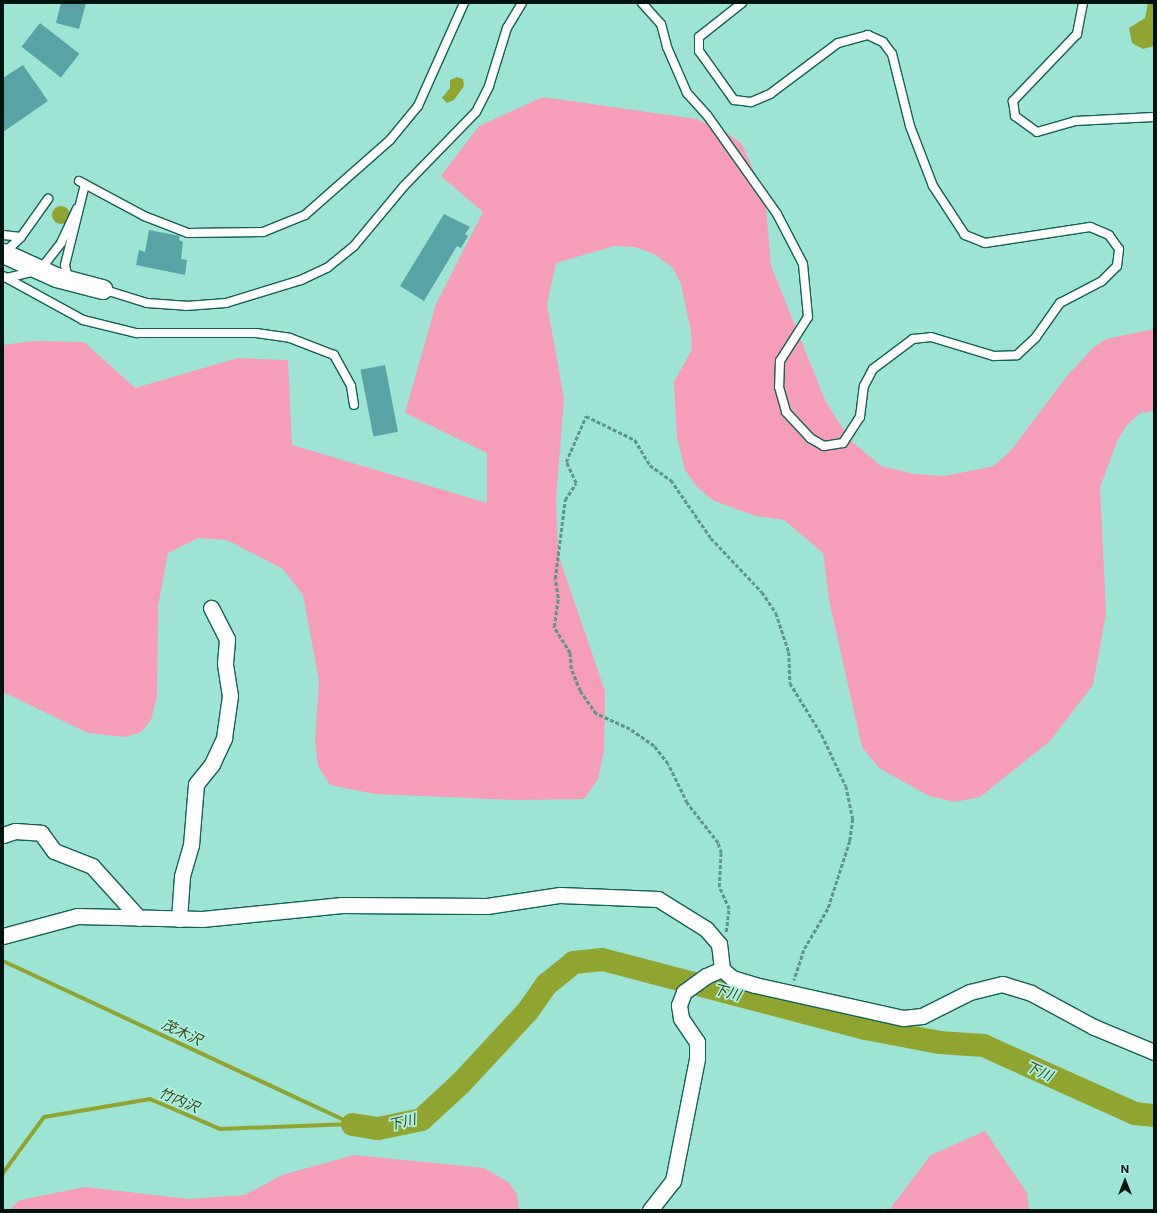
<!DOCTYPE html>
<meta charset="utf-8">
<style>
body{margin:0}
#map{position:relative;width:1157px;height:1213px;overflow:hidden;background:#9de4d5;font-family:Inter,"Noto Sans JP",sans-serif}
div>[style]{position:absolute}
.green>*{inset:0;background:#f59db9}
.water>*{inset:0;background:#90a52f}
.round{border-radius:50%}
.stream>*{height:4px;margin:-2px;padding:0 2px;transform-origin:2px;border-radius:2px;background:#90a52f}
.river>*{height:23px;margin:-11.5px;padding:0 11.5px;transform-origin:11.5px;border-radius:11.5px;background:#90a52f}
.building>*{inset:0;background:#59a3a6;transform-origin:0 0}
.path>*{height:2.5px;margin-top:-1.25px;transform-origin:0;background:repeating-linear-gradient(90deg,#609488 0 4px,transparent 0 6px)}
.roads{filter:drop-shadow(1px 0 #136054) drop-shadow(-1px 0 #136054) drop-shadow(0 1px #136054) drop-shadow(0 -1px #136054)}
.service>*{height:8px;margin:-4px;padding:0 4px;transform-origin:4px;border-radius:4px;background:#fff}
.minor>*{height:15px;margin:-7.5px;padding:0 7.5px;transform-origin:7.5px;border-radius:7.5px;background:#fff}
.tertiary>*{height:19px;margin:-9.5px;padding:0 9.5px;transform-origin:9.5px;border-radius:9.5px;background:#fff}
span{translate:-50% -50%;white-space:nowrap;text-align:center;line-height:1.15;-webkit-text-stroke:3.5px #aaf1e2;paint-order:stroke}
.water-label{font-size:14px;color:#394214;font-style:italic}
.frame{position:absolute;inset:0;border:4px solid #00140f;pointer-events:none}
.north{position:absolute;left:1105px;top:1161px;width:40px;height:40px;-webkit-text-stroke:3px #aaf1e2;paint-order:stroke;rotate:0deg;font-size:11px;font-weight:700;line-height:16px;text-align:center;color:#00140f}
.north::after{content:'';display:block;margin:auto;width:14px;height:18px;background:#00140f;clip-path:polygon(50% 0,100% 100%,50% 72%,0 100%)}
</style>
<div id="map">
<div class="green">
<i style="clip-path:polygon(543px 97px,696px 119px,723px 130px,742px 144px,765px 197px,771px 266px,826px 402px,850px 440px,881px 466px,914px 474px,945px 476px,994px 466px,1012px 449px,1067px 376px,1094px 347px,1106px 339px,1154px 329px,1154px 411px,1140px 413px,1127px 425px,1118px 439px,1100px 487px,1106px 613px,1093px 685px,1050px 741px,980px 797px,955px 802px,929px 796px,879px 768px,862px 747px,829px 600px,823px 553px,784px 520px,756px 516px,714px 501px,697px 487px,685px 470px,677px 437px,674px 382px,692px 349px,691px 332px,681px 284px,673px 268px,654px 254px,635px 247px,614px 246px,556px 263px,547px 304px,564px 399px,556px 499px,558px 554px,605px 691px,604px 750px,598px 779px,584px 799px,516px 800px,375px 794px,330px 785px,318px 766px,315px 740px,319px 681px,303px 595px,283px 569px,227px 540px,198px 538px,168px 553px,158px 606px,157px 696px,151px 720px,141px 732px,125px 737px,88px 733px,3px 692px,3px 345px,33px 341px,84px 342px,135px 388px,238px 358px,288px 360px,292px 445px,487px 503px,487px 453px,405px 413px,436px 304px,483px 212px,441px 176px,479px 126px)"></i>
<i style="clip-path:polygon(985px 1131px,1027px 1193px,1029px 1210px,889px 1210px,931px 1155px)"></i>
<i style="clip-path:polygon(354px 1155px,484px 1168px,508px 1182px,517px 1194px,519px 1210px,9px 1210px,20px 1200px,85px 1187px,189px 1199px,245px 1195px,282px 1175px)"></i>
</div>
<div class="water">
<i style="clip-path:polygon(1148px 3px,1154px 3px,1154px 46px,1143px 49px,1132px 43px,1129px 28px,1145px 18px)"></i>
<i style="clip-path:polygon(457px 77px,463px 79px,464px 86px,454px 100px,447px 103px,442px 98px,450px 88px,450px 80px)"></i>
<i class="round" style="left:52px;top:206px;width:18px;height:18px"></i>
</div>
<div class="stream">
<i style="left:3px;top:961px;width:384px;rotate:25deg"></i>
<i style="left:3px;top:1173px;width:69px;rotate:-53.8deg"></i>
<i style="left:44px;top:1117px;width:108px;rotate:-9.6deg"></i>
<i style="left:150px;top:1099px;width:76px;rotate:23.2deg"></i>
<i style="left:220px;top:1129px;width:132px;rotate:-2.2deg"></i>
</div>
<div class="river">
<i style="left:352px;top:1124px;width:26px;rotate:9deg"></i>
<i style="left:378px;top:1128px;width:44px;rotate:-11.8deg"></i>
<i style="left:421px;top:1119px;width:53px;rotate:-42.7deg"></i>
<i style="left:460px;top:1083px;width:98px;rotate:-47.1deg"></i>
<i style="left:527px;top:1011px;width:33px;rotate:-55deg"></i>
<i style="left:546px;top:984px;width:35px;rotate:-39deg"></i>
<i style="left:573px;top:962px;width:29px;rotate:-6deg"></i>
<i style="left:602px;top:959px;width:272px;rotate:14.7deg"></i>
<i style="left:865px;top:1028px;width:75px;rotate:10.7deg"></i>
<i style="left:939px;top:1042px;width:44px;rotate:3.9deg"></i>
<i style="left:983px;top:1045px;width:166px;rotate:24.2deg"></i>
<i style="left:1134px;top:1113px;width:20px;rotate:6deg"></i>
</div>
<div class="building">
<i style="clip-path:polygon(61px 3px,86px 3px,79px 29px,56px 23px)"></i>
<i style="left:40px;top:23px;width:50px;height:30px;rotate:38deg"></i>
<i style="clip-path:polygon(23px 65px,48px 101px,3px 132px,3px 78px)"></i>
<i style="clip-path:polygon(444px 214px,470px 227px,465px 234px,468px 236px,461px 248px,457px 246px,424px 301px,400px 286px)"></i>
<i style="clip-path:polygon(149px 230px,180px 236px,179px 240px,183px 242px,181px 259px,187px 260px,185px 275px,136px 265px,139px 250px,145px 252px)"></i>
<i style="left:385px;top:365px;width:68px;height:25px;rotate:79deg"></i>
</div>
<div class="path">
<i style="left:726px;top:932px;width:23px;rotate:-83deg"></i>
<i style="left:729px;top:909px;width:24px;rotate:-114deg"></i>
<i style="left:719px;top:887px;width:34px;rotate:-87deg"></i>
<i style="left:721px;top:853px;width:10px;rotate:-107deg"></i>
<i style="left:718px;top:843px;width:51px;rotate:-127.8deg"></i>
<i style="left:687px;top:803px;width:43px;rotate:-116deg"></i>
<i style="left:668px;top:764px;width:23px;rotate:-128deg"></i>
<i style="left:654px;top:746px;width:29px;rotate:-145deg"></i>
<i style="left:630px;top:729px;width:37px;rotate:-156deg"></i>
<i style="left:596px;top:714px;width:28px;rotate:-125deg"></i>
<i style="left:580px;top:691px;width:24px;rotate:-112deg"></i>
<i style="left:571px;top:669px;width:16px;rotate:-94deg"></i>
<i style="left:570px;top:653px;width:31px;rotate:-122deg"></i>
<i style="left:554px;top:627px;width:29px;rotate:-82deg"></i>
<i style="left:558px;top:598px;width:19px;rotate:-99deg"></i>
<i style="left:555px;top:579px;width:80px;rotate:-82.8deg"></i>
<i style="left:565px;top:500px;width:20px;rotate:-57deg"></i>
<i style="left:576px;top:483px;width:23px;rotate:-115deg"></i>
<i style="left:566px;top:462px;width:50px;rotate:-66.5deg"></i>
<i style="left:586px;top:416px;width:55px;rotate:26.1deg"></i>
<i style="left:635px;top:440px;width:29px;rotate:59deg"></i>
<i style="left:650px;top:465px;width:26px;rotate:36deg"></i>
<i style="left:671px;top:480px;width:70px;rotate:55.4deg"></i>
<i style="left:711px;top:538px;width:74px;rotate:46.6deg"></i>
<i style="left:762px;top:592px;width:25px;rotate:56deg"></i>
<i style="left:776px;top:613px;width:41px;rotate:71.6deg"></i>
<i style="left:789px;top:652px;width:31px;rotate:88deg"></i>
<i style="left:790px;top:683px;width:61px;rotate:58.4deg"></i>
<i style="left:822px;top:735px;width:56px;rotate:64.8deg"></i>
<i style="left:846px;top:786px;width:34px;rotate:78deg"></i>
<i style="left:853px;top:819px;width:22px;rotate:98deg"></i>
<i style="left:850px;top:841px;width:71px;rotate:107.9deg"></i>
<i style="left:828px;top:909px;width:48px;rotate:120.3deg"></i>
<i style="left:804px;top:950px;width:32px;rotate:108deg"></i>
</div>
<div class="roads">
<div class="service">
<i style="left:642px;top:3px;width:28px;rotate:48deg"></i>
<i style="left:661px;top:24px;width:24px;rotate:75deg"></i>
<i style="left:667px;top:47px;width:50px;rotate:66.5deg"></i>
<i style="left:687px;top:93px;width:30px;rotate:48deg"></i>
<i style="left:707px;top:115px;width:121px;rotate:54.7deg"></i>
<i style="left:777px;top:214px;width:56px;rotate:62.5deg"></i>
<i style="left:803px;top:264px;width:53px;rotate:84.6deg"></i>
<i style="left:808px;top:317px;width:52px;rotate:122.5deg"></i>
<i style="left:780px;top:361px;width:26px;rotate:92deg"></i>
<i style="left:779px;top:387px;width:26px;rotate:74deg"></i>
<i style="left:786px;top:412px;width:35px;rotate:47deg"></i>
<i style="left:810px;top:438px;width:16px;rotate:30deg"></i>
<i style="left:824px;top:446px;width:19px;rotate:-9deg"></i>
<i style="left:843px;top:443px;width:31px;rotate:-57deg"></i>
<i style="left:860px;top:417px;width:31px;rotate:-83deg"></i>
<i style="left:864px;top:386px;width:19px;rotate:-62deg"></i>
<i style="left:873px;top:369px;width:50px;rotate:-36.9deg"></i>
<i style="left:913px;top:339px;width:18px;rotate:-6deg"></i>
<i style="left:931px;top:337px;width:66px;rotate:16.8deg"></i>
<i style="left:994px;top:356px;width:23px;rotate:-2deg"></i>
<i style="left:1017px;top:355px;width:26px;rotate:-43deg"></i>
<i style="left:1036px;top:337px;width:42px;rotate:-54.8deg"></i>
<i style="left:1060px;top:303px;width:47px;rotate:-27.6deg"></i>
<i style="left:1102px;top:281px;width:21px;rotate:-45deg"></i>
<i style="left:1117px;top:266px;width:17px;rotate:-83deg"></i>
<i style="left:1119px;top:249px;width:17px;rotate:-126deg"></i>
<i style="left:1109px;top:235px;width:21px;rotate:-157deg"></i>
<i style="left:1090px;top:227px;width:106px;rotate:171.3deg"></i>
<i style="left:985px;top:243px;width:22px;rotate:-158deg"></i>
<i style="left:965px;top:235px;width:59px;rotate:-123.1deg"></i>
<i style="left:933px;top:186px;width:64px;rotate:-111deg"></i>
<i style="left:910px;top:126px;width:74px;rotate:-104deg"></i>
<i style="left:892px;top:54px;width:15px;rotate:-127deg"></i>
<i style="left:883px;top:42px;width:17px;rotate:-155deg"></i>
<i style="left:868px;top:35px;width:31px;rotate:165deg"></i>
<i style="left:838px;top:43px;width:85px;rotate:143.1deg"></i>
<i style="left:770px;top:94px;width:21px;rotate:157deg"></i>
<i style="left:751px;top:102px;width:17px;rotate:-173deg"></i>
<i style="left:734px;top:100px;width:60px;rotate:-125.5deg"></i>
<i style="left:699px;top:51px;width:14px;rotate:-90deg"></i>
<i style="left:699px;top:37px;width:55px;rotate:-38.3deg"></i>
<i style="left:1083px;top:3px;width:32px;rotate:101deg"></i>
<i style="left:1077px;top:34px;width:93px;rotate:133.7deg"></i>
<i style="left:1013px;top:101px;width:15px;rotate:82deg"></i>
<i style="left:1015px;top:116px;width:27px;rotate:36deg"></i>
<i style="left:1037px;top:132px;width:40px;rotate:-16deg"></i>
<i style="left:1075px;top:121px;width:79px;rotate:-2.9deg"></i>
<i style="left:79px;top:181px;width:74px;rotate:28.3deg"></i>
<i style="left:144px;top:216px;width:47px;rotate:21.1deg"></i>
<i style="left:188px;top:233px;width:75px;rotate:-0.8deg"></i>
<i style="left:263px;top:232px;width:45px;rotate:-22deg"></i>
<i style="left:305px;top:215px;width:113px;rotate:-41.4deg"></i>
<i style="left:390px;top:140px;width:44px;rotate:-50.5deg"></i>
<i style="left:418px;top:106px;width:113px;rotate:-65.9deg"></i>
<i style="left:3px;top:235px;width:18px;rotate:6deg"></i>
<i style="left:21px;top:237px;width:47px;rotate:-54.6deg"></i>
<i style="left:4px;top:253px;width:23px;rotate:-43deg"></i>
<i style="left:3px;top:276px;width:91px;rotate:28.8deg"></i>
<i style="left:83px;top:320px;width:55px;rotate:13.8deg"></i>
<i style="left:136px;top:333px;width:120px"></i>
<i style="left:256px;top:333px;width:34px;rotate:8deg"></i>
<i style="left:290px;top:338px;width:47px;rotate:21.1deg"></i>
<i style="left:334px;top:355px;width:35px;rotate:61deg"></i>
<i style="left:351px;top:386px;width:19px;rotate:81deg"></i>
<i style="left:7px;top:278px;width:34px;rotate:-14deg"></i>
<i style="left:40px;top:270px;width:34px;rotate:-52deg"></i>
<i style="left:61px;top:243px;width:38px;rotate:-65deg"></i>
<i style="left:68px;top:279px;width:14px;rotate:-102deg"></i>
<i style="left:65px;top:265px;width:83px;rotate:-76.1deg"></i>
<i style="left:102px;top:289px;width:47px;rotate:17.3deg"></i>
<i style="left:147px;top:303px;width:39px;rotate:4deg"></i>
<i style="left:186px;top:306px;width:40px;rotate:-4.3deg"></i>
<i style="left:226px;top:303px;width:78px;rotate:-17deg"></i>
<i style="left:301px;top:280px;width:29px;rotate:-25deg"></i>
<i style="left:327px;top:268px;width:35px;rotate:-39deg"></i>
<i style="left:354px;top:246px;width:78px;rotate:-50.2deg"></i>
<i style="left:404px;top:186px;width:103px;rotate:-45.8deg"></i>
<i style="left:476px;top:112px;width:29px;rotate:-63deg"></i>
<i style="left:489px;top:86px;width:61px;rotate:-72.8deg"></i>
<i style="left:507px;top:28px;width:29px;rotate:-59deg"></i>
</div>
<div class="minor">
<i style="left:3px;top:835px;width:13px;rotate:-18deg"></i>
<i style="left:15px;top:831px;width:26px;rotate:4deg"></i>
<i style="left:41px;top:833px;width:22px;rotate:54deg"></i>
<i style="left:54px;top:851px;width:41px;rotate:21.5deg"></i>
<i style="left:92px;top:866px;width:70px;rotate:47.9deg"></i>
<i style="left:179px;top:919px;width:43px;rotate:-86deg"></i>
<i style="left:182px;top:876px;width:32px;rotate:-74deg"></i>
<i style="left:191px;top:845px;width:61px;rotate:-85.3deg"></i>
<i style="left:196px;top:784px;width:26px;rotate:-51deg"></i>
<i style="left:212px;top:764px;width:29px;rotate:-65deg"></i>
<i style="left:224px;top:738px;width:42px;rotate:-81.9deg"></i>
<i style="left:230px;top:696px;width:33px;rotate:-99deg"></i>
<i style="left:225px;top:663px;width:24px;rotate:-85deg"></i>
<i style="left:227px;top:639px;width:35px;rotate:-117deg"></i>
<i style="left:3px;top:936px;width:77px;rotate:-15.1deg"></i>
<i style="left:77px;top:916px;width:125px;rotate:1.4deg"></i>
<i style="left:202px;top:919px;width:141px;rotate:-5.7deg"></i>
<i style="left:342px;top:905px;width:145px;rotate:0.4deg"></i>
<i style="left:487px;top:906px;width:74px;rotate:-8.6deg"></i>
<i style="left:560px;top:895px;width:98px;rotate:2.3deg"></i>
<i style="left:658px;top:899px;width:57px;rotate:32deg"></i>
<i style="left:706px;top:929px;width:20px;rotate:49deg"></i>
<i style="left:719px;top:944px;width:25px;rotate:83deg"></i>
<i style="left:722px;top:969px;width:13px;rotate:42deg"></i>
<i style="left:732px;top:978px;width:24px;rotate:17deg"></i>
<i style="left:755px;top:985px;width:152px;rotate:12.6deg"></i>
<i style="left:903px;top:1018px;width:19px;rotate:-6deg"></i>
<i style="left:922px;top:1016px;width:54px;rotate:-26.6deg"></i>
<i style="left:970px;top:992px;width:33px;rotate:-14deg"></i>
<i style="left:1002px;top:984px;width:30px;rotate:17deg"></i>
<i style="left:1031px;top:993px;width:72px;rotate:28.4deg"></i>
<i style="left:1094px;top:1027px;width:65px;rotate:22.6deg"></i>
<i style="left:650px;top:1210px;width:37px;rotate:-52deg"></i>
<i style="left:673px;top:1181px;width:124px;rotate:-78.9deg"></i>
<i style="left:697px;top:1059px;width:17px;rotate:-90deg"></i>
<i style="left:697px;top:1042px;width:29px;rotate:-124deg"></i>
<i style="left:681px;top:1018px;width:13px;rotate:-99deg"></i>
<i style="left:679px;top:1005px;width:14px;rotate:-69deg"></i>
<i style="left:684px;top:992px;width:27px;rotate:-36deg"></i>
<i style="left:706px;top:976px;width:17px;rotate:-24deg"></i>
</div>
<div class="tertiary">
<i style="left:3px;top:253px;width:58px;rotate:24.4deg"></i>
<i style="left:56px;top:277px;width:48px;rotate:14.6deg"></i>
</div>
</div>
<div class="water-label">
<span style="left:727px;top:992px;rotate:15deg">下川</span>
<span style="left:182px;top:1032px;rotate:25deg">茂木沢</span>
<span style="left:1039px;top:1071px;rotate:24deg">下川</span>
<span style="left:179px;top:1100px;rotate:23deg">竹内沢</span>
<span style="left:402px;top:1122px;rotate:-13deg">下川</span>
</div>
<div class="frame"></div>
<div class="north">N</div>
</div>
